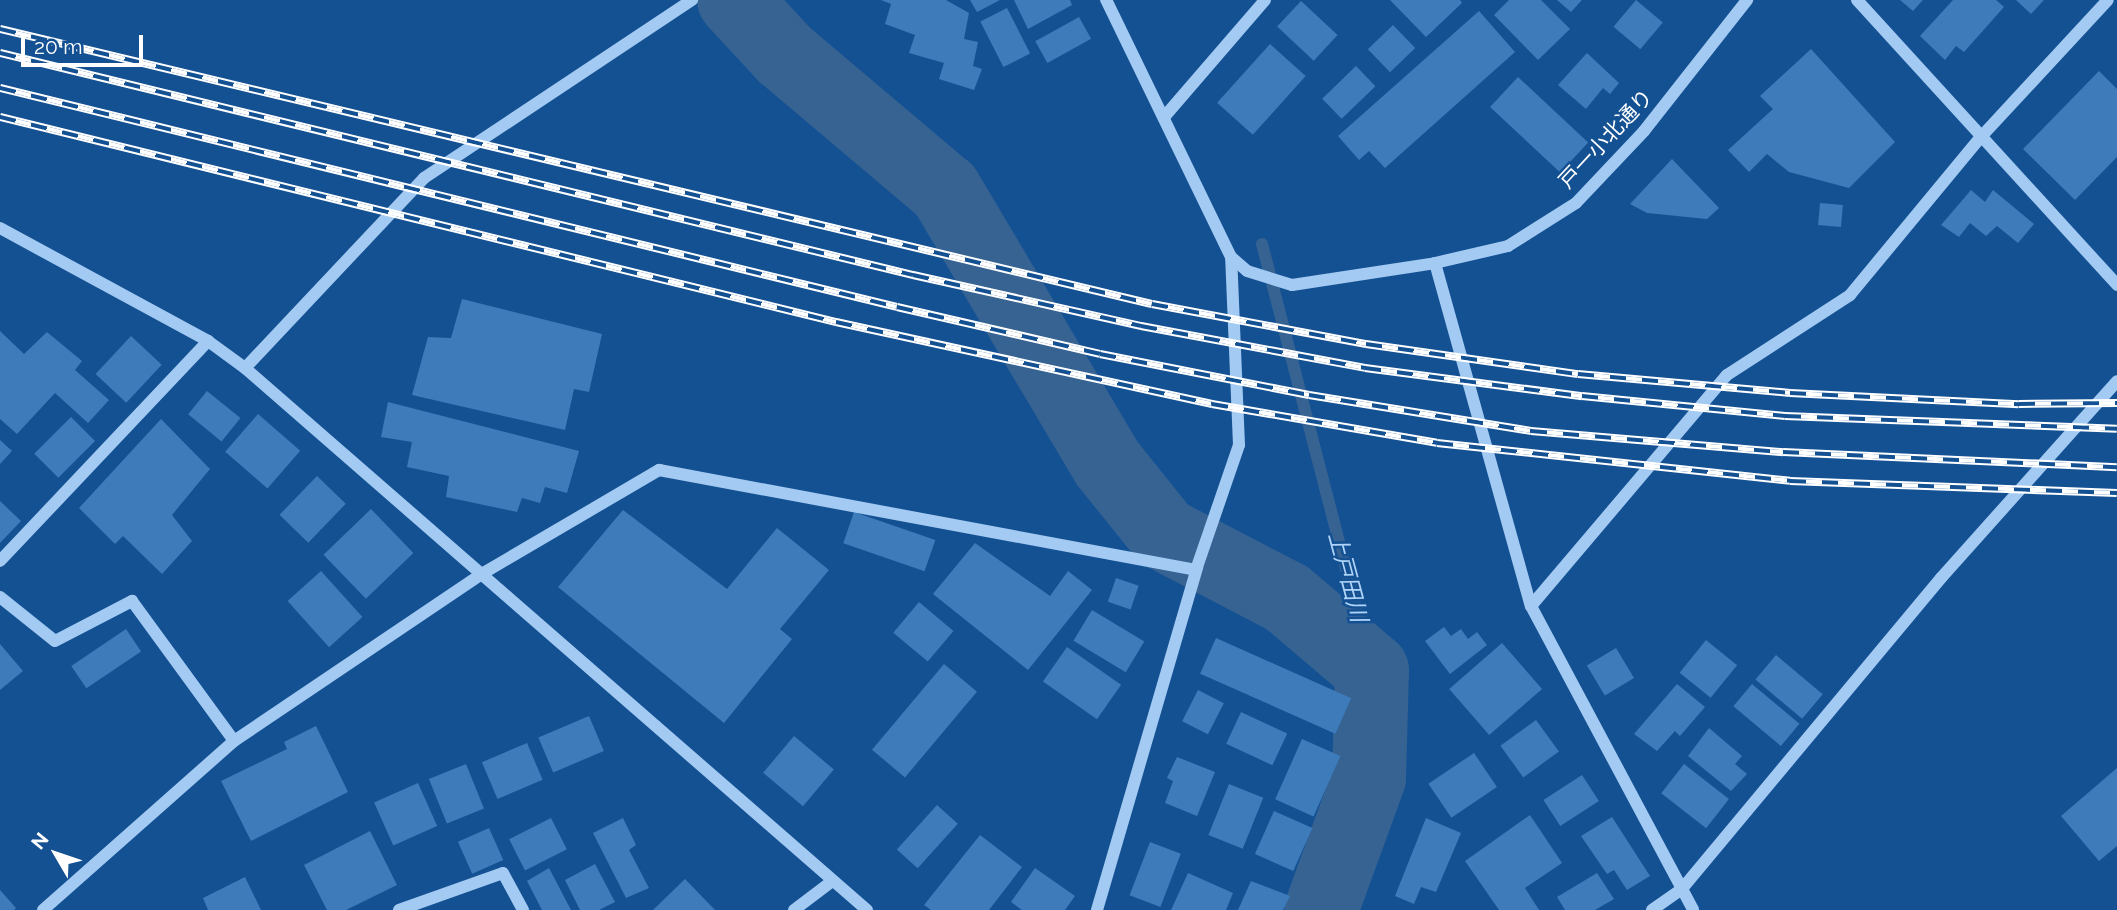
<!DOCTYPE html>
<meta charset="utf-8">
<style>
body{margin:0}
#map{position:relative;width:2117px;height:910px;overflow:hidden;background:#145193;font-family:Raleway,"Noto Sans JP",sans-serif}
div>[style]{position:absolute}
.stream>*{height:12px;margin:-6px;padding:0 6px;transform-origin:6px;border-radius:6px;background:#376393}
.river>*{height:74px;margin:-37px;padding:0 37px;transform-origin:37px;border-radius:37px;background:#376393}
.building>*{inset:0;background:#3d7bbb;transform-origin:0 0}
.minor>*{height:12px;margin:-6px;padding:0 6px;transform-origin:6px;border-radius:6px;background:#a3caf2}
.rail>*{height:8px;margin-top:-4px;transform-origin:0;background:repeating-linear-gradient(90deg,#145193 0 16px,#fff 0 32px);box-sizing:border-box;border-block:2px solid #fff}
span{translate:-50% -50%;white-space:nowrap;text-align:center;line-height:1.15;-webkit-text-stroke:5px #145193;paint-order:stroke}
.street-label{font-size:21px;color:#fff}
.water-label{font-size:23px;color:#afd4f8;font-style:italic}
.north{position:absolute;left:21px;top:819px;width:70px;height:70px;-webkit-text-stroke:5px #145193;paint-order:stroke;rotate:309deg;font-size:19px;font-weight:700;line-height:28px;text-align:center;color:#fff}
.north::after{content:'';display:block;margin:auto;width:24px;height:32px;background:#fff;clip-path:polygon(50% 0,100% 100%,50% 72%,0 100%)}
.scale{position:absolute;left:21px;top:35px;width:122px;height:32px;box-sizing:border-box;border:4px solid #fff;border-top:0;padding-left:9px;font-size:21px;line-height:24px;white-space:nowrap;color:#fff;-webkit-text-stroke:5px #145193;paint-order:stroke}
</style>
<div id="map">
<div class="stream">
<i style="left:1262px;top:244px;width:440px;rotate:75.5deg"></i>
</div>
<div class="river">
<i style="left:734px;top:0;width:75px;rotate:47.2deg"></i>
<i style="left:785px;top:55px;width:209px;rotate:40.2deg"></i>
<i style="left:945px;top:190px;width:317px;rotate:59.3deg"></i>
<i style="left:1107px;top:463px;width:91px;rotate:51.2deg"></i>
<i style="left:1164px;top:534px;width:139px;rotate:27.5deg"></i>
<i style="left:1287px;top:598px;width:111px;rotate:40.3deg"></i>
<i style="left:1372px;top:670px;width:108px;rotate:91.6deg"></i>
<i style="left:1369px;top:778px;width:140px;rotate:110deg"></i>
</div>
<div class="building">
<i style="clip-path:polygon(881px 0,946px 0,969px 13px,964px 39px,978px 42px,973px 66px,982px 69px,974px 90px,939px 79px,944px 63px,909px 53px,915px 35px,885px 24px,891px 4px)"></i>
<i style="clip-path:polygon(970px 0,1000px 0,977px 12px)"></i>
<i style="clip-path:polygon(1014px 0,1070px 0,1072px 5px,1028px 29px)"></i>
<i style="clip-path:polygon(1390px 0,1460px 0,1462px 3px,1426px 37px)"></i>
<i style="clip-path:polygon(1509px 0,1541px 0,1570px 29px,1538px 60px,1494px 15px)"></i>
<i style="clip-path:polygon(1557px 0,1582px 0,1571px 12px)"></i>
<i style="left:1636px;top:0;width:35px;height:35px;rotate:40deg"></i>
<i style="clip-path:polygon(1900px 0,1923px 0,1913px 11px)"></i>
<i style="clip-path:polygon(1953px 0,1996px 0,2004px 7px,1964px 52px,1956px 46px,1945px 60px,1920px 36px)"></i>
<i style="clip-path:polygon(2016px 0,2044px 0,2031px 14px)"></i>
<i style="left:1301px;top:1px;width:50px;height:35px;rotate:43deg"></i>
<i style="left:1007px;top:8px;width:51px;height:30px;rotate:63deg"></i>
<i style="clip-path:polygon(1479px 11px,1515px 52px,1385px 168px,1369px 151px,1359px 160px,1338px 136px)"></i>
<i style="left:1079px;top:17px;width:25px;height:50px;rotate:61deg"></i>
<i style="left:1393px;top:25px;width:32px;height:35px;rotate:46deg"></i>
<i style="left:1270px;top:44px;width:48px;height:79px;rotate:42deg"></i>
<i style="clip-path:polygon(1811px 49px,1895px 142px,1849px 188px,1789px 172px,1767px 154px,1749px 172px,1728px 150px,1773px 109px,1760px 96px)"></i>
<i style="clip-path:polygon(1587px 53px,1619px 83px,1610px 94px,1603px 88px,1586px 109px,1558px 85px)"></i>
<i style="left:1356px;top:66px;width:28px;height:47px;rotate:46deg"></i>
<i style="clip-path:polygon(2099px 71px,2117px 89px,2117px 157px,2075px 200px,2023px 149px)"></i>
<i style="left:1518px;top:77px;width:96px;height:41px;rotate:43deg"></i>
<i style="clip-path:polygon(1672px 159px,1719px 208px,1707px 219px,1647px 213px,1630px 204px)"></i>
<i style="clip-path:polygon(1971px 190px,1985px 202px,1993px 190px,2034px 224px,2018px 243px,1997px 226px,1986px 236px,1970px 223px,1959px 237px,1941px 225px)"></i>
<i style="left:1820px;top:203px;width:23px;height:22px;rotate:5deg"></i>
<i style="clip-path:polygon(462px 299px,602px 334px,589px 392px,574px 389px,565px 430px,412px 395px,428px 337px,451px 338px)"></i>
<i style="clip-path:polygon(0 331px,24px 354px,47px 332px,82px 361px,75px 370px,109px 400px,88px 423px,55px 393px,17px 434px,0 419px)"></i>
<i style="left:131px;top:336px;width:42px;height:52px;rotate:43deg"></i>
<i style="left:207px;top:391px;width:43px;height:30px;rotate:39deg"></i>
<i style="clip-path:polygon(388px 402px,579px 451px,567px 493px,545px 487px,540px 503px,522px 498px,517px 512px,446px 497px,449px 476px,407px 467px,412px 442px,381px 437px)"></i>
<i style="left:258px;top:414px;width:56px;height:50px;rotate:41deg"></i>
<i style="left:71px;top:417px;width:34px;height:52px;rotate:45deg"></i>
<i style="clip-path:polygon(161px 419px,210px 469px,172px 515px,192px 541px,162px 574px,123px 536px,115px 544px,79px 508px)"></i>
<i style="clip-path:polygon(0 440px,12px 451px,0 464px)"></i>
<i style="left:317px;top:476px;width:40px;height:54px;rotate:44deg"></i>
<i style="clip-path:polygon(0 501px,21px 521px,0 543px)"></i>
<i style="left:371px;top:509px;width:61px;height:66px;rotate:46deg"></i>
<i style="clip-path:polygon(623px 510px,727px 589px,777px 528px,829px 570px,780px 629px,792px 639px,724px 723px,558px 587px)"></i>
<i style="left:854px;top:512px;width:86px;height:33px;rotate:19deg"></i>
<i style="clip-path:polygon(975px 543px,1050px 596px,1068px 571px,1092px 590px,1028px 670px,933px 594px)"></i>
<i style="left:321px;top:571px;width:62px;height:45px;rotate:48deg"></i>
<i style="left:1116px;top:578px;width:24px;height:25px;rotate:19deg"></i>
<i style="left:919px;top:602px;width:45px;height:40px;rotate:40deg"></i>
<i style="left:1092px;top:610px;width:61px;height:36px;rotate:31deg"></i>
<i style="clip-path:polygon(1444px 627px,1451px 636px,1461px 629px,1468px 639px,1477px 632px,1487px 645px,1450px 674px,1425px 641px)"></i>
<i style="left:126px;top:629px;width:27px;height:66px;rotate:56deg"></i>
<i style="left:1216px;top:638px;width:148px;height:39px;rotate:24deg"></i>
<i style="left:1706px;top:640px;width:40px;height:42px;rotate:39deg"></i>
<i style="left:1502px;top:643px;width:61px;height:70px;rotate:49deg"></i>
<i style="clip-path:polygon(0 644px,23px 671px,0 690px)"></i>
<i style="left:1067px;top:647px;width:66px;height:42px;rotate:35deg"></i>
<i style="left:1616px;top:648px;width:35px;height:34px;rotate:59deg"></i>
<i style="left:1776px;top:655px;width:61px;height:32px;rotate:40deg"></i>
<i style="left:944px;top:664px;width:43px;height:112px;rotate:40deg"></i>
<i style="clip-path:polygon(1677px 684px,1705px 707px,1680px 736px,1675px 731px,1657px 751px,1634px 734px)"></i>
<i style="left:1752px;top:684px;width:62px;height:29px;rotate:40deg"></i>
<i style="left:1198px;top:690px;width:29px;height:35px;rotate:27deg"></i>
<i style="left:1241px;top:712px;width:51px;height:35px;rotate:25deg"></i>
<i style="left:589px;top:716px;width:38px;height:55px;rotate:67deg"></i>
<i style="left:1536px;top:720px;width:39px;height:44px;rotate:54deg"></i>
<i style="clip-path:polygon(316px 726px,348px 792px,251px 841px,221px 781px,287px 749px,284px 742px)"></i>
<i style="clip-path:polygon(1709px 728px,1742px 756px,1735px 764px,1747px 774px,1731px 791px,1688px 756px)"></i>
<i style="left:794px;top:736px;width:52px;height:48px;rotate:40deg"></i>
<i style="left:1302px;top:739px;width:42px;height:66px;rotate:24deg"></i>
<i style="left:527px;top:743px;width:40px;height:49px;rotate:67deg"></i>
<i style="left:1474px;top:753px;width:41px;height:55px;rotate:56deg"></i>
<i style="clip-path:polygon(1177px 757px,1215px 772px,1197px 816px,1165px 803px,1173px 781px,1167px 778px)"></i>
<i style="left:466px;top:764px;width:48px;height:40px;rotate:68deg"></i>
<i style="left:1684px;top:764px;width:57px;height:37px;rotate:38deg"></i>
<i style="clip-path:polygon(2117px 768px,2117px 846px,2099px 861px,2061px 816px)"></i>
<i style="left:1582px;top:775px;width:31px;height:46px;rotate:57deg"></i>
<i style="left:418px;top:783px;width:47px;height:48px;rotate:66deg"></i>
<i style="left:1229px;top:784px;width:37px;height:55px;rotate:22deg"></i>
<i style="left:937px;top:805px;width:28px;height:60px;rotate:42deg"></i>
<i style="left:1274px;top:811px;width:42px;height:47px;rotate:24deg"></i>
<i style="clip-path:polygon(1530px 815px,1562px 863px,1525px 888px,1539px 910px,1499px 910px,1465px 861px)"></i>
<i style="clip-path:polygon(1612px 817px,1650px 876px,1627px 890px,1614px 870px,1607px 874px,1581px 836px)"></i>
<i style="left:551px;top:818px;width:35px;height:47px;rotate:63deg"></i>
<i style="clip-path:polygon(623px 818px,636px 845px,629px 850px,649px 888px,626px 898px,593px 833px)"></i>
<i style="clip-path:polygon(1426px 818px,1461px 833px,1436px 892px,1421px 887px,1414px 904px,1395px 896px)"></i>
<i style="left:489px;top:828px;width:35px;height:34px;rotate:66deg"></i>
<i style="clip-path:polygon(370px 831px,397px 885px,346px 910px,327px 910px,304px 865px)"></i>
<i style="clip-path:polygon(980px 835px,1022px 867px,989px 910px,931px 910px,924px 905px)"></i>
<i style="left:1150px;top:842px;width:33px;height:57px;rotate:21deg"></i>
<i style="clip-path:polygon(595px 864px,615px 902px,599px 910px,580px 910px,565px 880px)"></i>
<i style="clip-path:polygon(549px 868px,571px 910px,542px 910px,527px 881px)"></i>
<i style="clip-path:polygon(1035px 868px,1075px 896px,1065px 910px,1022px 910px,1011px 902px)"></i>
<i style="clip-path:polygon(1188px 873px,1233px 893px,1226px 910px,1171px 910px)"></i>
<i style="clip-path:polygon(1597px 873px,1614px 899px,1595px 910px,1565px 910px,1557px 897px)"></i>
<i style="clip-path:polygon(245px 877px,261px 910px,208px 910px,203px 898px)"></i>
<i style="clip-path:polygon(685px 879px,715px 910px,653px 910px)"></i>
<i style="clip-path:polygon(1251px 881px,1290px 896px,1283px 910px,1238px 910px)"></i>
<i style="clip-path:polygon(0 890px,16px 908px,14px 910px,0 910px)"></i>
</div>
<div class="minor">
<i style="left:1857px;top:0;width:386px;rotate:47.6deg"></i>
<i style="left:1165px;top:116px;width:153px;rotate:-49.2deg"></i>
<i style="left:0;top:228px;width:237px;rotate:28.5deg"></i>
<i style="left:208px;top:341px;width:46px;rotate:36.1deg"></i>
<i style="left:245px;top:368px;width:825px;rotate:41.07deg"></i>
<i style="left:1231px;top:257px;width:21px;rotate:41deg"></i>
<i style="left:1247px;top:271px;width:47px;rotate:17.3deg"></i>
<i style="left:1292px;top:285px;width:145px;rotate:-8.7deg"></i>
<i style="left:1435px;top:263px;width:75px;rotate:-13.1deg"></i>
<i style="left:1508px;top:246px;width:80px;rotate:-32.3deg"></i>
<i style="left:1576px;top:203px;width:99px;rotate:-46.6deg"></i>
<i style="left:1644px;top:131px;width:167px;rotate:-51.8deg"></i>
<i style="left:1435px;top:263px;width:356px;rotate:74.4deg"></i>
<i style="left:1531px;top:606px;width:344px;rotate:61.9deg"></i>
<i style="left:245px;top:368px;width:261px;rotate:-46.7deg"></i>
<i style="left:424px;top:178px;width:322px;rotate:-33.6deg"></i>
<i style="left:0;top:561px;width:303px;rotate:-46.6deg"></i>
<i style="left:0;top:597px;width:70px;rotate:38.7deg"></i>
<i style="left:55px;top:641px;width:87px;rotate:-27.5deg"></i>
<i style="left:132px;top:601px;width:173px;rotate:53.9deg"></i>
<i style="left:1531px;top:606px;width:303px;rotate:-49.7deg"></i>
<i style="left:1727px;top:375px;width:147px;rotate:-33deg"></i>
<i style="left:1850px;top:295px;width:204px;rotate:-50.4deg"></i>
<i style="left:1980px;top:138px;width:188px;rotate:-47.2deg"></i>
<i style="left:43px;top:910px;width:255px;rotate:-41.5deg"></i>
<i style="left:234px;top:741px;width:297px;rotate:-34deg"></i>
<i style="left:480px;top:575px;width:208px;rotate:-30.4deg"></i>
<i style="left:659px;top:470px;width:546px;rotate:10.55deg"></i>
<i style="left:399px;top:910px;width:110px;rotate:-19.6deg"></i>
<i style="left:503px;top:873px;width:42px;rotate:61.6deg"></i>
<i style="left:794px;top:910px;width:46px;rotate:-37.1deg"></i>
<i style="left:1097px;top:910px;width:357px;rotate:-73.7deg"></i>
<i style="left:1197px;top:567px;width:129px;rotate:-71deg"></i>
<i style="left:1239px;top:445px;width:188px;rotate:-92.4deg"></i>
<i style="left:1231px;top:257px;width:286px;rotate:-115.9deg"></i>
<i style="left:1652px;top:910px;width:35px;rotate:-35deg"></i>
<i style="left:1681px;top:890px;width:406px;rotate:-50.2deg"></i>
<i style="left:1941px;top:578px;width:264px;rotate:-48.2deg"></i>
</div>
<div class="rail">
<i style="left:0;top:29px;width:1184px;rotate:13.43deg"></i>
<i style="left:1152px;top:304px;width:218px;rotate:10.6deg"></i>
<i style="left:1366px;top:344px;width:214px;rotate:8.1deg"></i>
<i style="left:1578px;top:374px;width:213px;rotate:5.1deg"></i>
<i style="left:1790px;top:393px;width:229px;rotate:2.8deg"></i>
<i style="left:2019px;top:404px;width:98px;rotate:-0.6deg"></i>
<i style="left:0;top:53px;width:940px;rotate:13.67deg"></i>
<i style="left:913px;top:275px;width:234px;rotate:12.6deg"></i>
<i style="left:1141px;top:326px;width:228px;rotate:10.6deg"></i>
<i style="left:1365px;top:368px;width:219px;rotate:7.4deg"></i>
<i style="left:1582px;top:396px;width:204px;rotate:5.6deg"></i>
<i style="left:1785px;top:416px;width:332px;rotate:2.2deg"></i>
<i style="left:0;top:88px;width:923px;rotate:13.72deg"></i>
<i style="left:897px;top:307px;width:208px;rotate:13deg"></i>
<i style="left:1100px;top:354px;width:213px;rotate:11.1deg"></i>
<i style="left:1309px;top:395px;width:225px;rotate:9.2deg"></i>
<i style="left:1531px;top:431px;width:253px;rotate:4.8deg"></i>
<i style="left:1783px;top:452px;width:334px;rotate:2.6deg"></i>
<i style="left:0;top:117px;width:861px;rotate:13.78deg"></i>
<i style="left:836px;top:322px;width:385px;rotate:12.3deg"></i>
<i style="left:1212px;top:404px;width:228px;rotate:9.8deg"></i>
<i style="left:1437px;top:443px;width:355px;rotate:6.1deg"></i>
<i style="left:1790px;top:481px;width:327px;rotate:2.1deg"></i>
</div>
<div class="street-label">
<span style="left:1606px;top:139px;rotate:-47deg">戸一小北通り</span>
</div>
<div class="water-label">
<span style="left:1348px;top:577px;rotate:75deg">上戸田川</span>
</div>
<div class="north">N</div>
<div class="scale">20 m</div>
</div>
